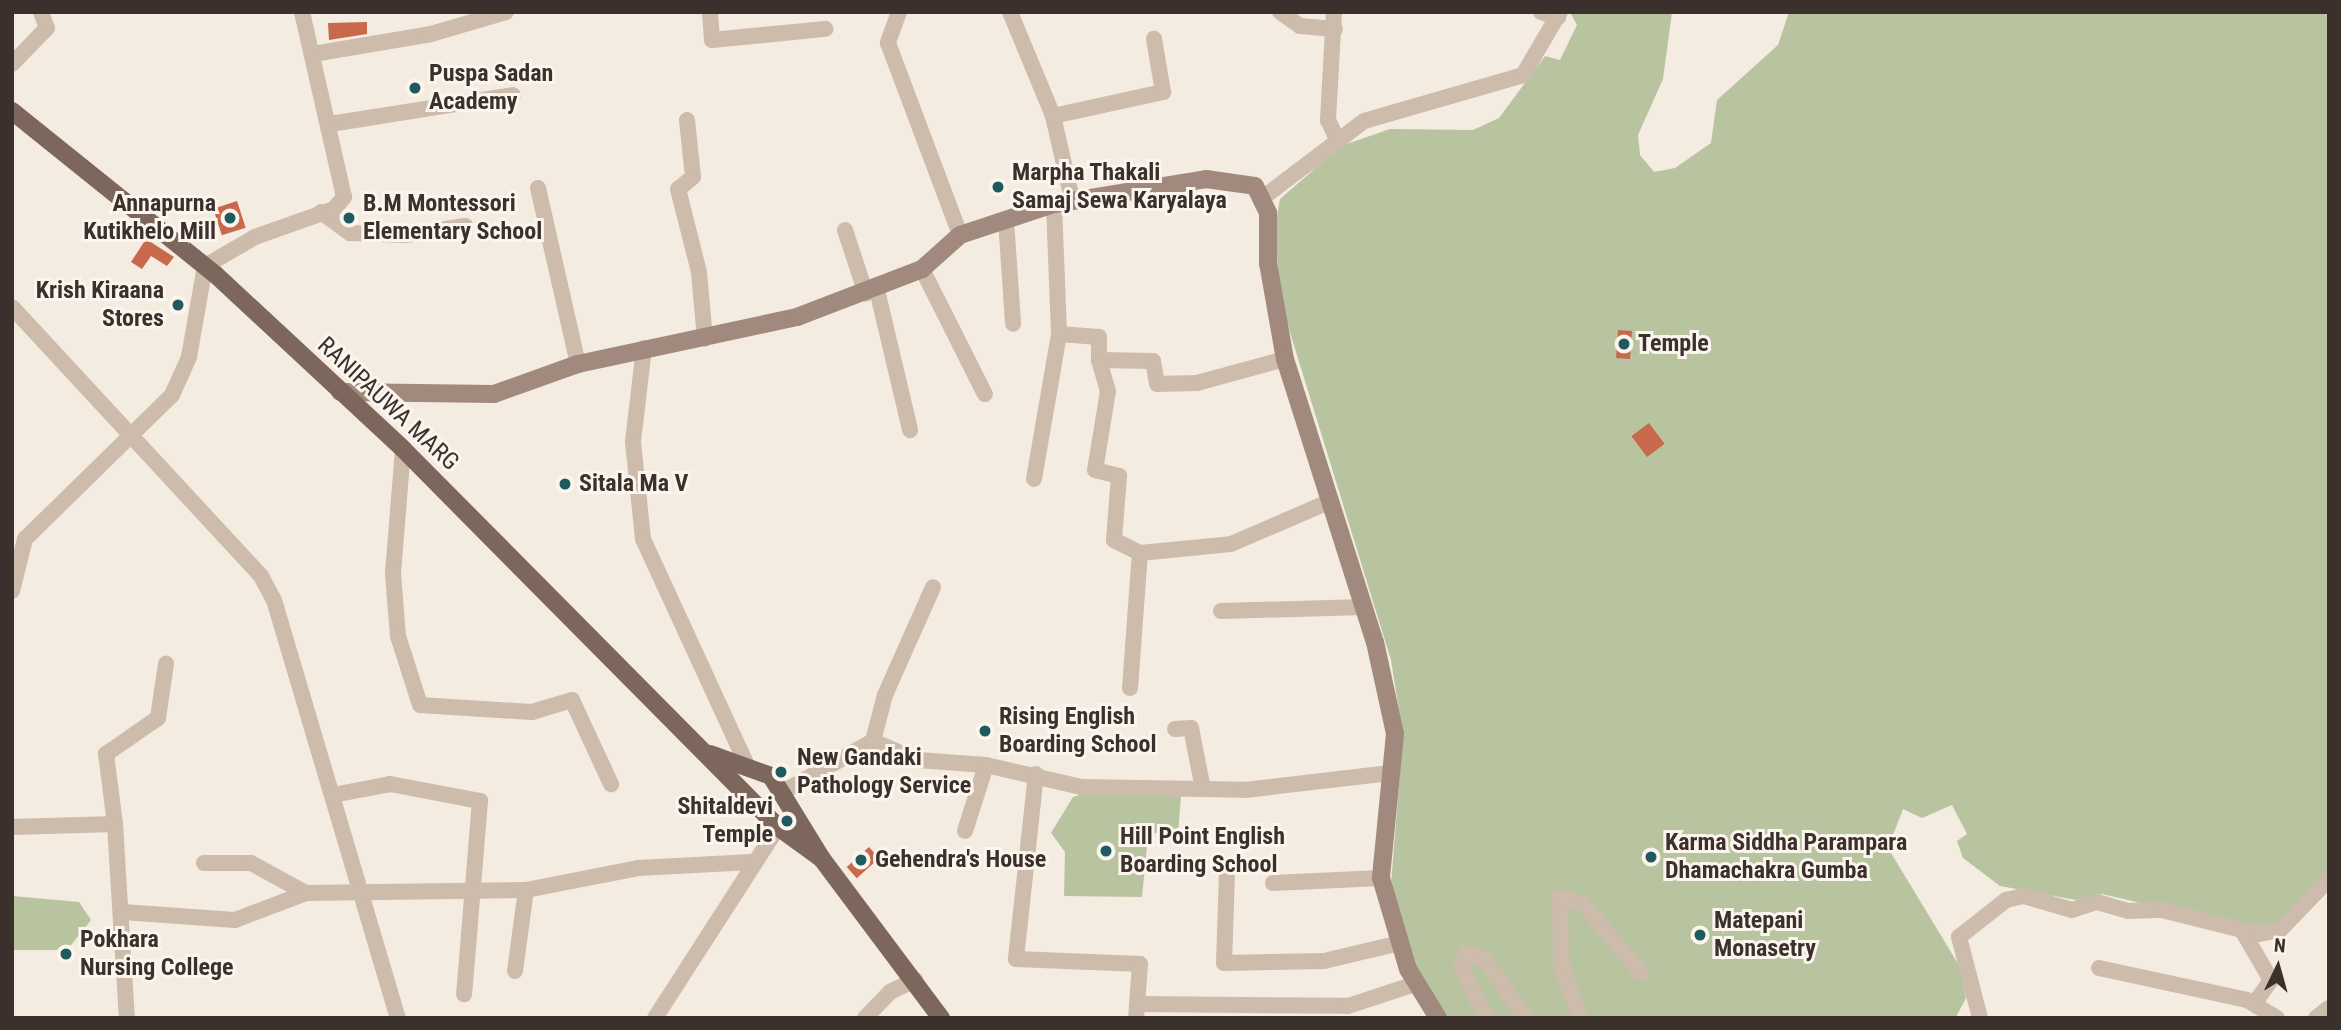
<!DOCTYPE html>
<style>
body{margin:0}
#map{position:relative;width:2341px;height:1030px;overflow:hidden;background:#f4ebe1;font-family:"Roboto Condensed",sans-serif}
div>[style]{position:absolute}
.green>*{inset:0;background:#b8c4a0}
.building>*{inset:0;background:#c8694b;transform-origin:0 0}
.minor>*{height:16px;margin:-8px;padding:0 8px;transform-origin:8px;border-radius:8px;background:#cdbbac}
.secondary>*{height:18px;margin:-9px;padding:0 9px;transform-origin:9px;border-radius:9px;background:#a18a7d}
.primary>*{height:18px;margin:-9px;padding:0 9px;transform-origin:9px;border-radius:9px;background:#7d675c}
.dots>*{width:19px;height:19px;translate:-50% -50%;box-sizing:border-box;border:4px solid #fbf5ee;border-radius:50%}
span{translate:-50% -50%;white-space:nowrap;text-align:center;line-height:1.15;-webkit-text-stroke:6px #fbf5ee;paint-order:stroke}
.poi-label{font-size:24px;color:#3b302b;font-weight:700}
.left{translate:0 -50%;text-align:left}
.right{translate:-100% -50%;text-align:right}
.street-label{font-size:24px;color:#3b302b}
.frame{position:absolute;inset:0;border:14px solid #3b302b;pointer-events:none}
.north{position:absolute;left:2243px;top:932px;width:70px;height:70px;-webkit-text-stroke:5px #fbf5ee;paint-order:stroke;rotate:5deg;font-size:19px;font-weight:700;line-height:28px;text-align:center;color:#3b302b}
.north::after{content:'';display:block;margin:auto;width:24px;height:32px;background:#3b302b;clip-path:polygon(50% 0,100% 100%,50% 72%,0 100%)}
</style>
<div id="map">
<div class="green">
<i style="clip-path:polygon(1570px 12px,1672px 12px,1663px 79px,1638px 135px,1640px 155px,1654px 172px,1675px 168px,1711px 143px,1717px 100px,1778px 45px,1789px 12px,2329px 12px,2329px 873px,2281px 926px,2260px 931px,2102px 894px,2076px 900px,2000px 886px,1963px 858px,1957px 841px,1967px 834px,1952px 805px,1922px 818px,1903px 809px,1888px 848px,1960px 967px,1966px 998px,1956px 1017px,1441px 1018px,1420px 986px,1390px 896px,1403px 735px,1391px 660px,1280px 300px,1275px 228px,1280px 199px,1341px 146px,1390px 129px,1473px 130px,1499px 118px,1545px 56px,1560px 60px,1577px 25px)"></i>
<i style="clip-path:polygon(1089px 792px,1181px 796px,1178px 834px,1167px 829px,1148px 836px,1142px 897px,1064px 896px,1065px 852px,1051px 833px,1073px 797px)"></i>
<i style="clip-path:polygon(12px 896px,79px 902px,91px 920px,67px 950px,12px 950px)"></i>
</div>
<div class="building">
<i style="clip-path:polygon(367px 22px,367px 34px,329px 40px,328px 23px)"></i>
<i style="left:237px;top:201px;width:28px;height:25px;rotate:72deg"></i>
<i style="clip-path:polygon(146px 239px,174px 257px,167px 266px,151px 256px,142px 269px,131px 262px)"></i>
<i style="left:1618px;top:330px;width:14px;height:28px;rotate:4deg"></i>
<i style="left:1649px;top:423px;width:26px;height:22px;rotate:53deg"></i>
<i style="left:869px;top:847px;width:15px;height:30px;rotate:48deg"></i>
</div>
<div class="minor">
<i style="left:710px;top:12px;width:28px;rotate:86deg"></i>
<i style="left:712px;top:40px;width:114px;rotate:-5.6deg"></i>
<i style="left:899px;top:12px;width:33px;rotate:110deg"></i>
<i style="left:888px;top:43px;width:205px;rotate:69.4deg"></i>
<i style="left:1010px;top:12px;width:113px;rotate:67.5deg"></i>
<i style="left:1053px;top:116px;width:85px;rotate:77.1deg"></i>
<i style="left:1280px;top:12px;width:24px;rotate:35deg"></i>
<i style="left:1300px;top:26px;width:35px;rotate:5deg"></i>
<i style="left:1334px;top:12px;width:108px;rotate:93.2deg"></i>
<i style="left:1328px;top:120px;width:21px;rotate:65deg"></i>
<i style="left:1541px;top:12px;width:18px;rotate:16deg"></i>
<i style="left:313px;top:54px;width:120px;rotate:-9.6deg"></i>
<i style="left:431px;top:34px;width:78px;rotate:-16.3deg"></i>
<i style="left:12px;top:64px;width:50px;rotate:-45.8deg"></i>
<i style="left:47px;top:28px;width:17px;rotate:-111deg"></i>
<i style="left:1053px;top:116px;width:113px;rotate:-12.3deg"></i>
<i style="left:1163px;top:92px;width:54px;rotate:-99.6deg"></i>
<i style="left:687px;top:120px;width:57px;rotate:84deg"></i>
<i style="left:693px;top:177px;width:19px;rotate:141deg"></i>
<i style="left:678px;top:189px;width:86px;rotate:75.8deg"></i>
<i style="left:699px;top:272px;width:67px;rotate:84.9deg"></i>
<i style="left:330px;top:124px;width:185px;rotate:-9deg"></i>
<i style="left:538px;top:188px;width:180px;rotate:77.2deg"></i>
<i style="left:1265px;top:196px;width:124px;rotate:-37.1deg"></i>
<i style="left:1364px;top:121px;width:166px;rotate:-16.1deg"></i>
<i style="left:1523px;top:75px;width:73px;rotate:-59.6deg"></i>
<i style="left:321px;top:212px;width:36px;rotate:36deg"></i>
<i style="left:350px;top:233px;width:56px;rotate:2deg"></i>
<i style="left:406px;top:235px;width:60px;rotate:-8.7deg"></i>
<i style="left:1006px;top:220px;width:104px;rotate:86.1deg"></i>
<i style="left:845px;top:230px;width:67px;rotate:71.8deg"></i>
<i style="left:922px;top:269px;width:140px;rotate:63.3deg"></i>
<i style="left:877px;top:290px;width:144px;rotate:76.7deg"></i>
<i style="left:12px;top:307px;width:367px;rotate:47.2deg"></i>
<i style="left:261px;top:576px;width:27px;rotate:62deg"></i>
<i style="left:274px;top:600px;width:436px;rotate:73.5deg"></i>
<i style="left:1059px;top:334px;width:40px;rotate:4.3deg"></i>
<i style="left:1099px;top:337px;width:23px;rotate:90deg"></i>
<i style="left:1099px;top:360px;width:54px;rotate:1.1deg"></i>
<i style="left:1153px;top:361px;width:23px;rotate:80deg"></i>
<i style="left:1157px;top:384px;width:40px;rotate:-1.4deg"></i>
<i style="left:1197px;top:383px;width:91px;rotate:-15.3deg"></i>
<i style="left:644px;top:348px;width:95px;rotate:96.7deg"></i>
<i style="left:633px;top:442px;width:98px;rotate:84.1deg"></i>
<i style="left:643px;top:539px;width:249px;rotate:65.3deg"></i>
<i style="left:1099px;top:360px;width:32px;rotate:74deg"></i>
<i style="left:1108px;top:391px;width:80px;rotate:99.3deg"></i>
<i style="left:1095px;top:470px;width:25px;rotate:14deg"></i>
<i style="left:1119px;top:476px;width:64px;rotate:94.5deg"></i>
<i style="left:1114px;top:540px;width:29px;rotate:27deg"></i>
<i style="left:403px;top:449px;width:124px;rotate:94.6deg"></i>
<i style="left:393px;top:573px;width:63px;rotate:85.5deg"></i>
<i style="left:398px;top:636px;width:72px;rotate:72.3deg"></i>
<i style="left:420px;top:705px;width:112px;rotate:3.6deg"></i>
<i style="left:532px;top:712px;width:42px;rotate:-16.7deg"></i>
<i style="left:572px;top:700px;width:93px;rotate:65.1deg"></i>
<i style="left:1034px;top:479px;width:147px;rotate:-80.2deg"></i>
<i style="left:1059px;top:334px;width:130px;rotate:-92.2deg"></i>
<i style="left:12px;top:591px;width:54px;rotate:-76deg"></i>
<i style="left:25px;top:539px;width:206px;rotate:-44.4deg"></i>
<i style="left:172px;top:395px;width:42px;rotate:-65.9deg"></i>
<i style="left:189px;top:357px;width:92px;rotate:-80deg"></i>
<i style="left:205px;top:266px;width:58px;rotate:-30.1deg"></i>
<i style="left:255px;top:237px;width:84px;rotate:-19.5deg"></i>
<i style="left:334px;top:209px;width:16px;rotate:-50deg"></i>
<i style="left:344px;top:197px;width:190px;rotate:-102.8deg"></i>
<i style="left:1221px;top:611px;width:142px;rotate:-1.6deg"></i>
<i style="left:1130px;top:688px;width:135px;rotate:-85.8deg"></i>
<i style="left:1140px;top:553px;width:91px;rotate:-5.6deg"></i>
<i style="left:1231px;top:544px;width:109px;rotate:-23.3deg"></i>
<i style="left:1175px;top:729px;width:16px;rotate:-4deg"></i>
<i style="left:1191px;top:728px;width:62px;rotate:78.9deg"></i>
<i style="left:873px;top:741px;width:48px;rotate:23.4deg"></i>
<i style="left:917px;top:760px;width:69px;rotate:4.1deg"></i>
<i style="left:986px;top:765px;width:98px;rotate:13deg"></i>
<i style="left:1081px;top:787px;width:164px;rotate:1deg"></i>
<i style="left:1245px;top:790px;width:146px;rotate:-6.7deg"></i>
<i style="left:1036px;top:774px;width:186px;rotate:96.2deg"></i>
<i style="left:1016px;top:959px;width:124px;rotate:2.3deg"></i>
<i style="left:1140px;top:964px;width:54px;rotate:94.2deg"></i>
<i style="left:783px;top:792px;width:103px;rotate:-29.5deg"></i>
<i style="left:873px;top:741px;width:48px;rotate:-75.4deg"></i>
<i style="left:885px;top:695px;width:118px;rotate:-66deg"></i>
<i style="left:333px;top:795px;width:58px;rotate:-10.9deg"></i>
<i style="left:390px;top:784px;width:92px;rotate:10.7deg"></i>
<i style="left:480px;top:801px;width:194px;rotate:94.7deg"></i>
<i style="left:115px;top:824px;width:71px;rotate:-97.3deg"></i>
<i style="left:106px;top:754px;width:63px;rotate:-34.7deg"></i>
<i style="left:158px;top:718px;width:55px;rotate:-81.6deg"></i>
<i style="left:12px;top:827px;width:103px;rotate:-1.7deg"></i>
<i style="left:115px;top:824px;width:194px;rotate:86.5deg"></i>
<i style="left:965px;top:831px;width:69px;rotate:-72.3deg"></i>
<i style="left:204px;top:863px;width:47px"></i>
<i style="left:251px;top:863px;width:63px;rotate:28.6deg"></i>
<i style="left:1227px;top:873px;width:90px;rotate:91.9deg"></i>
<i style="left:1224px;top:963px;width:100px;rotate:-1.1deg"></i>
<i style="left:1324px;top:961px;width:78px;rotate:-13.3deg"></i>
<i style="left:1273px;top:883px;width:108px;rotate:-2.7deg"></i>
<i style="left:123px;top:912px;width:112px;rotate:4.1deg"></i>
<i style="left:235px;top:920px;width:76px;rotate:-20.8deg"></i>
<i style="left:306px;top:893px;width:220px;rotate:-0.8deg"></i>
<i style="left:526px;top:890px;width:114px;rotate:-11.1deg"></i>
<i style="left:638px;top:868px;width:114px;rotate:-3deg"></i>
<i style="left:2243px;top:932px;width:56px;rotate:59.7deg"></i>
<i style="left:2271px;top:980px;width:29px;rotate:125deg"></i>
<i style="left:2099px;top:968px;width:151px;rotate:12.2deg"></i>
<i style="left:2247px;top:1000px;width:35px;rotate:31deg"></i>
<i style="left:515px;top:971px;width:82px;rotate:-82.3deg"></i>
<i style="left:1138px;top:1004px;width:210px;rotate:0.5deg"></i>
<i style="left:1348px;top:1006px;width:71px;rotate:-18.2deg"></i>
<i style="left:655px;top:1018px;width:227px;rotate:-57.2deg"></i>
<i style="left:865px;top:1018px;width:36px;rotate:-46deg"></i>
<i style="left:890px;top:992px;width:28px;rotate:-26deg"></i>
<i style="left:1486px;top:1018px;width:58px;rotate:-115.7deg"></i>
<i style="left:1461px;top:966px;width:14px;rotate:-69deg"></i>
<i style="left:1466px;top:953px;width:19px;rotate:18deg"></i>
<i style="left:1484px;top:959px;width:72px;rotate:54.6deg"></i>
<i style="left:1580px;top:1018px;width:57px;rotate:-109.4deg"></i>
<i style="left:1561px;top:964px;width:67px;rotate:-90.9deg"></i>
<i style="left:1560px;top:897px;width:24px;rotate:17deg"></i>
<i style="left:1583px;top:904px;width:90px;rotate:50deg"></i>
<i style="left:1980px;top:1018px;width:84px;rotate:-104.5deg"></i>
<i style="left:1959px;top:937px;width:60px;rotate:-38.2deg"></i>
<i style="left:2006px;top:900px;width:18px;rotate:-13deg"></i>
<i style="left:2024px;top:896px;width:50px;rotate:16.3deg"></i>
<i style="left:2072px;top:910px;width:26px;rotate:-18deg"></i>
<i style="left:2097px;top:902px;width:33px;rotate:16deg"></i>
<i style="left:2129px;top:911px;width:33px;rotate:-2deg"></i>
<i style="left:2162px;top:910px;width:99px;rotate:14deg"></i>
<i style="left:2258px;top:934px;width:22px;rotate:-10deg"></i>
<i style="left:2280px;top:930px;width:71px;rotate:-46.1deg"></i>
<i style="left:2316px;top:1018px;width:16px;rotate:-38deg"></i>
</div>
<div class="secondary">
<i style="left:340px;top:392px;width:154px;rotate:0.7deg"></i>
<i style="left:494px;top:394px;width:89px;rotate:-19.7deg"></i>
<i style="left:578px;top:364px;width:224px;rotate:-12.1deg"></i>
<i style="left:797px;top:317px;width:134px;rotate:-21deg"></i>
<i style="left:922px;top:269px;width:51px;rotate:-41.8deg"></i>
<i style="left:960px;top:235px;width:99px;rotate:-18.3deg"></i>
<i style="left:1054px;top:204px;width:154px;rotate:-9.3deg"></i>
<i style="left:1206px;top:179px;width:49px;rotate:8.1deg"></i>
<i style="left:1255px;top:186px;width:30px;rotate:64deg"></i>
<i style="left:1268px;top:213px;width:50px;rotate:90deg"></i>
<i style="left:1268px;top:263px;width:97px;rotate:80deg"></i>
<i style="left:1285px;top:359px;width:297px;rotate:72.4deg"></i>
<i style="left:1375px;top:642px;width:94px;rotate:77.7deg"></i>
<i style="left:1395px;top:734px;width:145px;rotate:95.6deg"></i>
<i style="left:1381px;top:878px;width:95px;rotate:73.5deg"></i>
<i style="left:1408px;top:969px;width:57px;rotate:58.5deg"></i>
</div>
<div class="primary">
<i style="left:12px;top:111px;width:262px;rotate:38.8deg"></i>
<i style="left:216px;top:275px;width:255px;rotate:42.9deg"></i>
<i style="left:403px;top:449px;width:532px;rotate:45.23deg"></i>
<i style="left:778px;top:827px;width:54px;rotate:36deg"></i>
<i style="left:710px;top:754px;width:65px;rotate:19.8deg"></i>
<i style="left:771px;top:776px;width:97px;rotate:58.4deg"></i>
<i style="left:822px;top:859px;width:199px;rotate:53.2deg"></i>
</div>
<div class="dots">
<i style="left:415px;top:88px;background:#1f5a5e"></i>
<i style="left:998px;top:187px;background:#1f5a5e"></i>
<i style="left:230px;top:218px;background:#1f5a5e"></i>
<i style="left:349px;top:218px;background:#1f5a5e"></i>
<i style="left:178px;top:305px;background:#1f5a5e"></i>
<i style="left:1624px;top:344px;background:#1f5a5e"></i>
<i style="left:565px;top:484px;background:#1f5a5e"></i>
<i style="left:985px;top:731px;background:#1f5a5e"></i>
<i style="left:781px;top:772px;background:#1f5a5e"></i>
<i style="left:787px;top:821px;background:#1f5a5e"></i>
<i style="left:1106px;top:851px;background:#1f5a5e"></i>
<i style="left:1651px;top:857px;background:#1f5a5e"></i>
<i style="left:861px;top:860px;background:#1f5a5e"></i>
<i style="left:1700px;top:935px;background:#1f5a5e"></i>
<i style="left:66px;top:954px;background:#1f5a5e"></i>
</div>
<div class="poi-label">
<span class="left" style="left:429px;top:88px">Puspa Sadan<br>Academy</span>
<span class="left" style="left:1012px;top:187px">Marpha Thakali<br>Samaj Sewa Karyalaya</span>
<span class="right" style="left:216px;top:218px">Annapurna<br>Kutikhelo Mill</span>
<span class="left" style="left:363px;top:218px">B.M Montessori<br>Elementary School</span>
<span class="right" style="left:164px;top:305px">Krish Kiraana<br>Stores</span>
<span class="left" style="left:1638px;top:344px">Temple</span>
<span class="left" style="left:579px;top:484px">Sitala Ma V</span>
<span class="left" style="left:999px;top:731px">Rising English<br>Boarding School</span>
<span class="left" style="left:797px;top:772px">New Gandaki<br>Pathology Service</span>
<span class="right" style="left:773px;top:821px">Shitaldevi<br>Temple</span>
<span class="left" style="left:1120px;top:851px">Hill Point English<br>Boarding School</span>
<span class="left" style="left:1665px;top:857px">Karma Siddha Parampara<br>Dhamachakra Gumba</span>
<span class="left" style="left:875px;top:860px">Gehendra's House</span>
<span class="left" style="left:1714px;top:935px">Matepani<br>Monasetry</span>
<span class="left" style="left:80px;top:954px">Pokhara<br>Nursing College</span>
</div>
<div class="street-label">
<span style="left:388px;top:404px;rotate:43deg">RANIPAUWA MARG</span>
</div>
<div class="frame"></div>
<div class="north">N</div>
</div>
